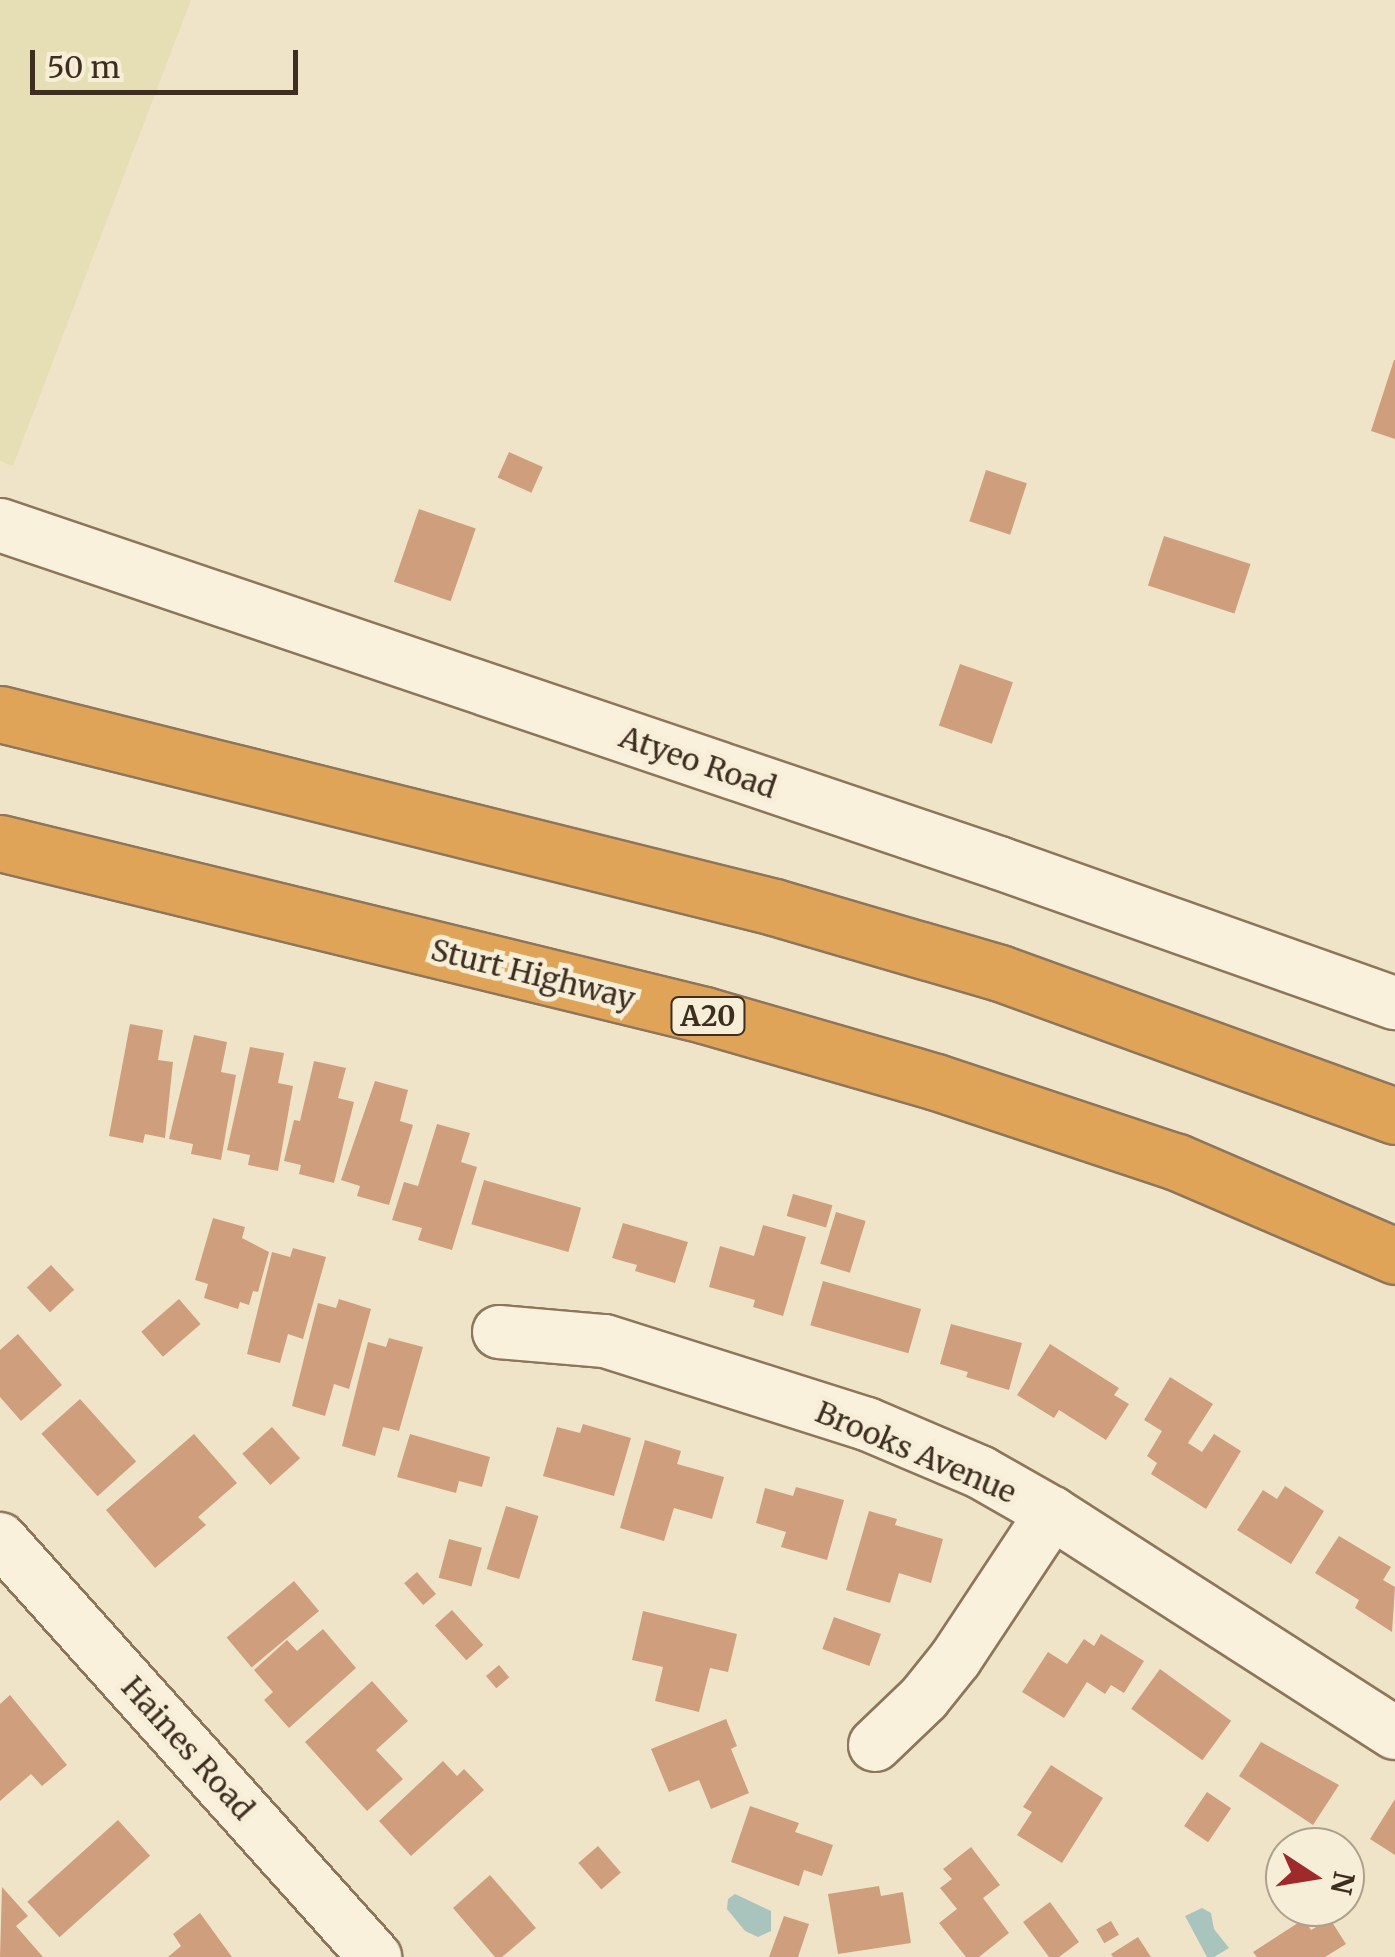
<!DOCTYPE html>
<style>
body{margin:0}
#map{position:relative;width:1395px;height:1957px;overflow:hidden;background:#f0e4c8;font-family:Merriweather,serif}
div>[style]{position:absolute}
.farmland>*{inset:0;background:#e6deb5}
.water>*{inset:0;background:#a9c4bc}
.building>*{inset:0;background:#cf9f7d;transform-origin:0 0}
.roads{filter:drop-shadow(2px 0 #8d765c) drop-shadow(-2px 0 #8d765c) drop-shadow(0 2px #8d765c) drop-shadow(0 -2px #8d765c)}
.minor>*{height:52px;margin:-26px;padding:0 26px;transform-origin:26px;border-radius:26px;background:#faf1dc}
.highway>*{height:55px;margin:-27.5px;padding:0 27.5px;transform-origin:27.5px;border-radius:27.5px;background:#e0a458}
span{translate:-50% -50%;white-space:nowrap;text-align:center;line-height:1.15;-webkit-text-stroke:10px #f7eed8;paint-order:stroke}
.shield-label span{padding:2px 8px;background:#f7eed8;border:2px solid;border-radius:8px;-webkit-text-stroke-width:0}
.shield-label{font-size:28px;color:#3d2e20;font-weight:700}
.street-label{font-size:30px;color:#3d2e20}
.north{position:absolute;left:1265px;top:1827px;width:100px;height:100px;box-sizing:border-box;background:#f7eed8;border:2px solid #ada18e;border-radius:50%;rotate:102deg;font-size:28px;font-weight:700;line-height:40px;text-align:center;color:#3d2e20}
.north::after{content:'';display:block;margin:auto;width:35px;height:45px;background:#9e2a2b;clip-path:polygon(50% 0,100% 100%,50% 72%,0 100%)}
.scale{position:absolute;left:30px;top:50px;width:268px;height:45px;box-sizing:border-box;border:5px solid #3d2e20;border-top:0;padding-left:12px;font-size:30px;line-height:35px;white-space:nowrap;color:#3d2e20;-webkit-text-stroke:8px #f7eed8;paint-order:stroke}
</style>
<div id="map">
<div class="farmland">
<i style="clip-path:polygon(0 0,191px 0,13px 466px,0 461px)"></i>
</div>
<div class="water">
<i style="clip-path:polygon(735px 1894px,771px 1911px,771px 1931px,758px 1937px,745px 1931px,727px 1909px,728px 1899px)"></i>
<i style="clip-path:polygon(1202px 1908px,1211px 1913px,1214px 1929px,1229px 1948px,1214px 1957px,1207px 1957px,1185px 1916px)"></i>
</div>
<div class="building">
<i style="clip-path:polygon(1394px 360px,1395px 360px,1395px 439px,1371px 431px)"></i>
<i style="left:509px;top:452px;width:37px;height:28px;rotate:24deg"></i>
<i style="left:986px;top:470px;width:43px;height:54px;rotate:18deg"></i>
<i style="left:419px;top:509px;width:60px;height:77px;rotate:19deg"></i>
<i style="left:1164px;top:536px;width:91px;height:52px;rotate:18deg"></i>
<i style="left:960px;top:664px;width:56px;height:65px;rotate:19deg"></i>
<i style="clip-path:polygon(130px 1024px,163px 1030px,158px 1060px,173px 1062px,165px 1138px,145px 1134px,143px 1143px,109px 1136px)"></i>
<i style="clip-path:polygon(194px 1035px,227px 1042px,221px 1072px,236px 1075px,221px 1160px,191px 1154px,193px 1144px,169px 1139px)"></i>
<i style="clip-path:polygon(250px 1047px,284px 1053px,278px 1083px,293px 1086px,278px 1171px,248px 1165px,250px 1155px,227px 1150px)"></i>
<i style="clip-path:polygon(314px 1061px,346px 1068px,338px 1098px,354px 1102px,334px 1183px,299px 1174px,301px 1165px,284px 1161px,294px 1120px,300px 1121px)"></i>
<i style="clip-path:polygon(375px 1081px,408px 1090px,400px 1121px,413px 1125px,389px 1205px,357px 1196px,360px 1186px,341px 1180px)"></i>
<i style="clip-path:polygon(437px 1124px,470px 1133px,461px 1162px,477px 1167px,452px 1250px,418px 1240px,422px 1228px,392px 1220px,404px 1182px,418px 1186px)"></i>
<i style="left:484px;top:1180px;width:101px;height:46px;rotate:16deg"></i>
<i style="left:793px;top:1194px;width:41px;height:23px;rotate:16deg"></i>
<i style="left:836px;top:1212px;width:31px;height:54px;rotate:17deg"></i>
<i style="clip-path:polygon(213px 1218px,245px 1227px,242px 1238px,269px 1252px,258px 1292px,253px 1291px,249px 1305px,240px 1302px,238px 1309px,204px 1298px,208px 1284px,195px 1280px)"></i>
<i style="clip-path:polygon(623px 1223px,688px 1242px,675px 1283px,635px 1271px,637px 1265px,612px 1258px)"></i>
<i style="clip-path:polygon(763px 1225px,806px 1237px,783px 1316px,753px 1307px,755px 1300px,709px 1287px,720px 1246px,754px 1256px)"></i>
<i style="clip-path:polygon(293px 1248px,326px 1257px,303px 1339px,288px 1334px,280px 1363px,247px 1354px,272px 1252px,290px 1257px)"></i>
<i style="left:51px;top:1265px;width:34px;height:33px;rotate:47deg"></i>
<i style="left:823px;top:1281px;width:102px;height:46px;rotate:16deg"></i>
<i style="left:179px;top:1299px;width:33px;height:50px;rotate:49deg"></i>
<i style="clip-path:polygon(339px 1299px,371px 1309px,349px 1389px,334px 1384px,325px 1416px,292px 1406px,318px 1303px,336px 1308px)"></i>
<i style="clip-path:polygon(951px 1324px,1022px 1343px,1009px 1390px,966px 1377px,968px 1372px,940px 1364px)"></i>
<i style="clip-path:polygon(18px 1334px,62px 1385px,21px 1421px,0 1397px,0 1350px)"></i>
<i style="clip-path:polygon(389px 1338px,423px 1347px,399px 1431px,383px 1427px,375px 1456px,342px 1446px,368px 1342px,386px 1347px)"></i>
<i style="clip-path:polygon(1050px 1344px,1119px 1388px,1114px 1395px,1129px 1404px,1106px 1440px,1059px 1410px,1054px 1418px,1017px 1395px)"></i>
<i style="clip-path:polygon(1170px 1377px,1213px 1404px,1188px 1443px,1202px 1452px,1214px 1434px,1241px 1451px,1206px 1509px,1151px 1474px,1157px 1463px,1147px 1456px,1162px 1431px,1144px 1420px)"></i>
<i style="left:80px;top:1399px;width:84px;height:52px;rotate:48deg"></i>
<i style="clip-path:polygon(583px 1424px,631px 1438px,614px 1496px,543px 1476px,557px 1427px,580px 1433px)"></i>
<i style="left:272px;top:1427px;width:42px;height:40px;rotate:48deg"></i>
<i style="clip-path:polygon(194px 1434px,237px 1483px,198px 1517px,206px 1525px,155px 1568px,106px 1510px)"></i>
<i style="clip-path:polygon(410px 1434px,490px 1457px,482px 1487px,459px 1481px,456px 1493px,397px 1477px)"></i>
<i style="clip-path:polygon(645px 1440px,681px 1451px,677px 1464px,724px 1477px,712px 1519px,674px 1508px,664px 1541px,620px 1528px)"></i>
<i style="clip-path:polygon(1285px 1486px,1324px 1511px,1291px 1564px,1237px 1530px,1263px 1490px,1277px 1499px)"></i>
<i style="clip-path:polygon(796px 1487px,844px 1500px,827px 1560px,781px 1547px,786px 1532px,756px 1523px,765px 1488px,793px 1496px)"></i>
<i style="left:506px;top:1506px;width:34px;height:66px;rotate:17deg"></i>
<i style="clip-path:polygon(869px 1511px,897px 1519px,895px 1525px,943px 1539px,931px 1583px,899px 1573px,890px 1603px,846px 1590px)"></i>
<i style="clip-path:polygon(1339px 1536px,1391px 1567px,1383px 1580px,1395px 1587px,1392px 1632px,1355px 1608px,1359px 1600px,1315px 1573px)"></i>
<i style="left:449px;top:1539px;width:34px;height:40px;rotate:15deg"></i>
<i style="left:417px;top:1572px;width:29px;height:17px;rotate:49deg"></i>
<i style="left:294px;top:1581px;width:39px;height:88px;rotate:50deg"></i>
<i style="left:452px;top:1610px;width:47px;height:23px;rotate:48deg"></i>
<i style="clip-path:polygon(643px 1611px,737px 1634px,728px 1672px,710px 1668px,699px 1712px,655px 1701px,663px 1667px,632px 1660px)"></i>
<i style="left:834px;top:1617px;width:50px;height:34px;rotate:20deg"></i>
<i style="clip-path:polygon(323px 1629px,356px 1668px,289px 1728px,264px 1700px,273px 1692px,254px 1670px,287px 1640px,297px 1651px)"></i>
<i style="clip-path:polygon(1101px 1634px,1144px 1661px,1124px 1693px,1111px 1685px,1105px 1694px,1087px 1682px,1064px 1718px,1022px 1692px,1048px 1652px,1067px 1664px,1084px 1639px,1094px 1646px)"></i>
<i style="left:499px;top:1665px;width:16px;height:17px;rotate:50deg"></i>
<i style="left:1160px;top:1669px;width:88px;height:49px;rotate:36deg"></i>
<i style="clip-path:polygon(372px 1681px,408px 1721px,376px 1750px,403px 1779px,367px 1811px,305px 1742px)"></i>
<i style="clip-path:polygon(10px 1695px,67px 1765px,42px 1786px,31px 1774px,0 1801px,0 1704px)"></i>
<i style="clip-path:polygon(726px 1719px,737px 1746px,731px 1749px,749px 1793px,711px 1809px,699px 1780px,669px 1792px,651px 1749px)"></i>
<i style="clip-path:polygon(1261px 1742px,1339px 1785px,1313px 1825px,1239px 1776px)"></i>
<i style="clip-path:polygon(443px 1761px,457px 1776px,464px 1769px,484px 1790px,411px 1856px,379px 1821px)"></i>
<i style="clip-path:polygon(1051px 1765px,1103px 1798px,1062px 1863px,1017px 1835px,1032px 1812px,1023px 1807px)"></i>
<i style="left:1207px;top:1792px;width:29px;height:41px;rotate:34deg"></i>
<i style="clip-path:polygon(1395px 1799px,1395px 1855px,1370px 1839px)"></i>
<i style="clip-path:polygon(750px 1806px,799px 1823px,795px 1832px,833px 1845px,822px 1876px,804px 1870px,799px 1886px,731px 1862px)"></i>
<i style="left:118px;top:1820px;width:48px;height:122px;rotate:48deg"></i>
<i style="left:598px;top:1846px;width:35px;height:26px;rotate:49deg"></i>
<i style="clip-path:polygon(971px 1847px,1000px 1885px,983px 1898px,1009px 1933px,979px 1957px,966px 1957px,939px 1923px,957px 1909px,940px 1888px,952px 1879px,943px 1869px)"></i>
<i style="clip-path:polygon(490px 1875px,536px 1928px,502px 1957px,495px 1957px,453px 1908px)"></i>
<i style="clip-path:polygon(879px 1886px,881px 1896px,903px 1892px,911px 1943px,838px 1954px,828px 1894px)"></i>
<i style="clip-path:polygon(2px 1887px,28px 1916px,16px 1926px,43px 1957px,0 1957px)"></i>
<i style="clip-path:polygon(1050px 1902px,1079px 1942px,1059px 1957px,1049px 1957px,1023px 1922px)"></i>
<i style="clip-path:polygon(200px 1913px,232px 1957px,168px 1957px,181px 1946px,173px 1934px)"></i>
<i style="clip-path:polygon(784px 1916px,809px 1924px,798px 1957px,769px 1957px)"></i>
<i style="clip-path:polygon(1304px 1919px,1311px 1930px,1330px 1919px,1346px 1944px,1325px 1957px,1257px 1957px,1253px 1952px)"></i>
<i style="left:1111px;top:1921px;width:16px;height:17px;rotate:60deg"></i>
<i style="clip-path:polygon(1138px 1937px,1151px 1957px,1113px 1957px,1111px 1954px)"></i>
</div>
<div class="roads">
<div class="minor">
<i style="left:0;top:525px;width:1055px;rotate:18.69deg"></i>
<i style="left:999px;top:863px;width:420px;rotate:19.5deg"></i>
<i style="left:499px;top:1332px;width:106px;rotate:4.9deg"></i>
<i style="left:605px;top:1341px;width:275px;rotate:17.6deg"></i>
<i style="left:867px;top:1424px;width:123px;rotate:23deg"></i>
<i style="left:980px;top:1472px;width:83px;rotate:29.7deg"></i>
<i style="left:1052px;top:1513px;width:407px;rotate:32.7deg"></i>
<i style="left:0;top:1539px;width:562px;rotate:48.1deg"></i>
<i style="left:875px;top:1745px;width:68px;rotate:-43.8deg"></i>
<i style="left:924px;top:1698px;width:51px;rotate:-51.3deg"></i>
<i style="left:956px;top:1658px;width:174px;rotate:-56.5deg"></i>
</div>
<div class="highway">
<i style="left:0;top:714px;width:798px;rotate:14deg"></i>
<i style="left:774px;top:907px;width:235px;rotate:16.3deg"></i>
<i style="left:1000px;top:973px;width:420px;rotate:19.9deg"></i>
<i style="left:0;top:843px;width:725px;rotate:13.73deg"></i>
<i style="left:704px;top:1015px;width:241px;rotate:16.1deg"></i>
<i style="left:936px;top:1082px;width:254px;rotate:18.4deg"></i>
<i style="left:1177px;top:1162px;width:237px;rotate:23.3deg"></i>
</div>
</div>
<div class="shield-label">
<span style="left:708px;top:1016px">A20</span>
</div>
<div class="street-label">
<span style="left:698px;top:762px;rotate:19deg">Atyeo Road</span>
<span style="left:533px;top:974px;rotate:14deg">Sturt Highway</span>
<span style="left:916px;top:1452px;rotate:23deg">Brooks Avenue</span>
<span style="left:188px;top:1748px;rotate:48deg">Haines Road</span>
</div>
<div class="north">N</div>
<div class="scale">50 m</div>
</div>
